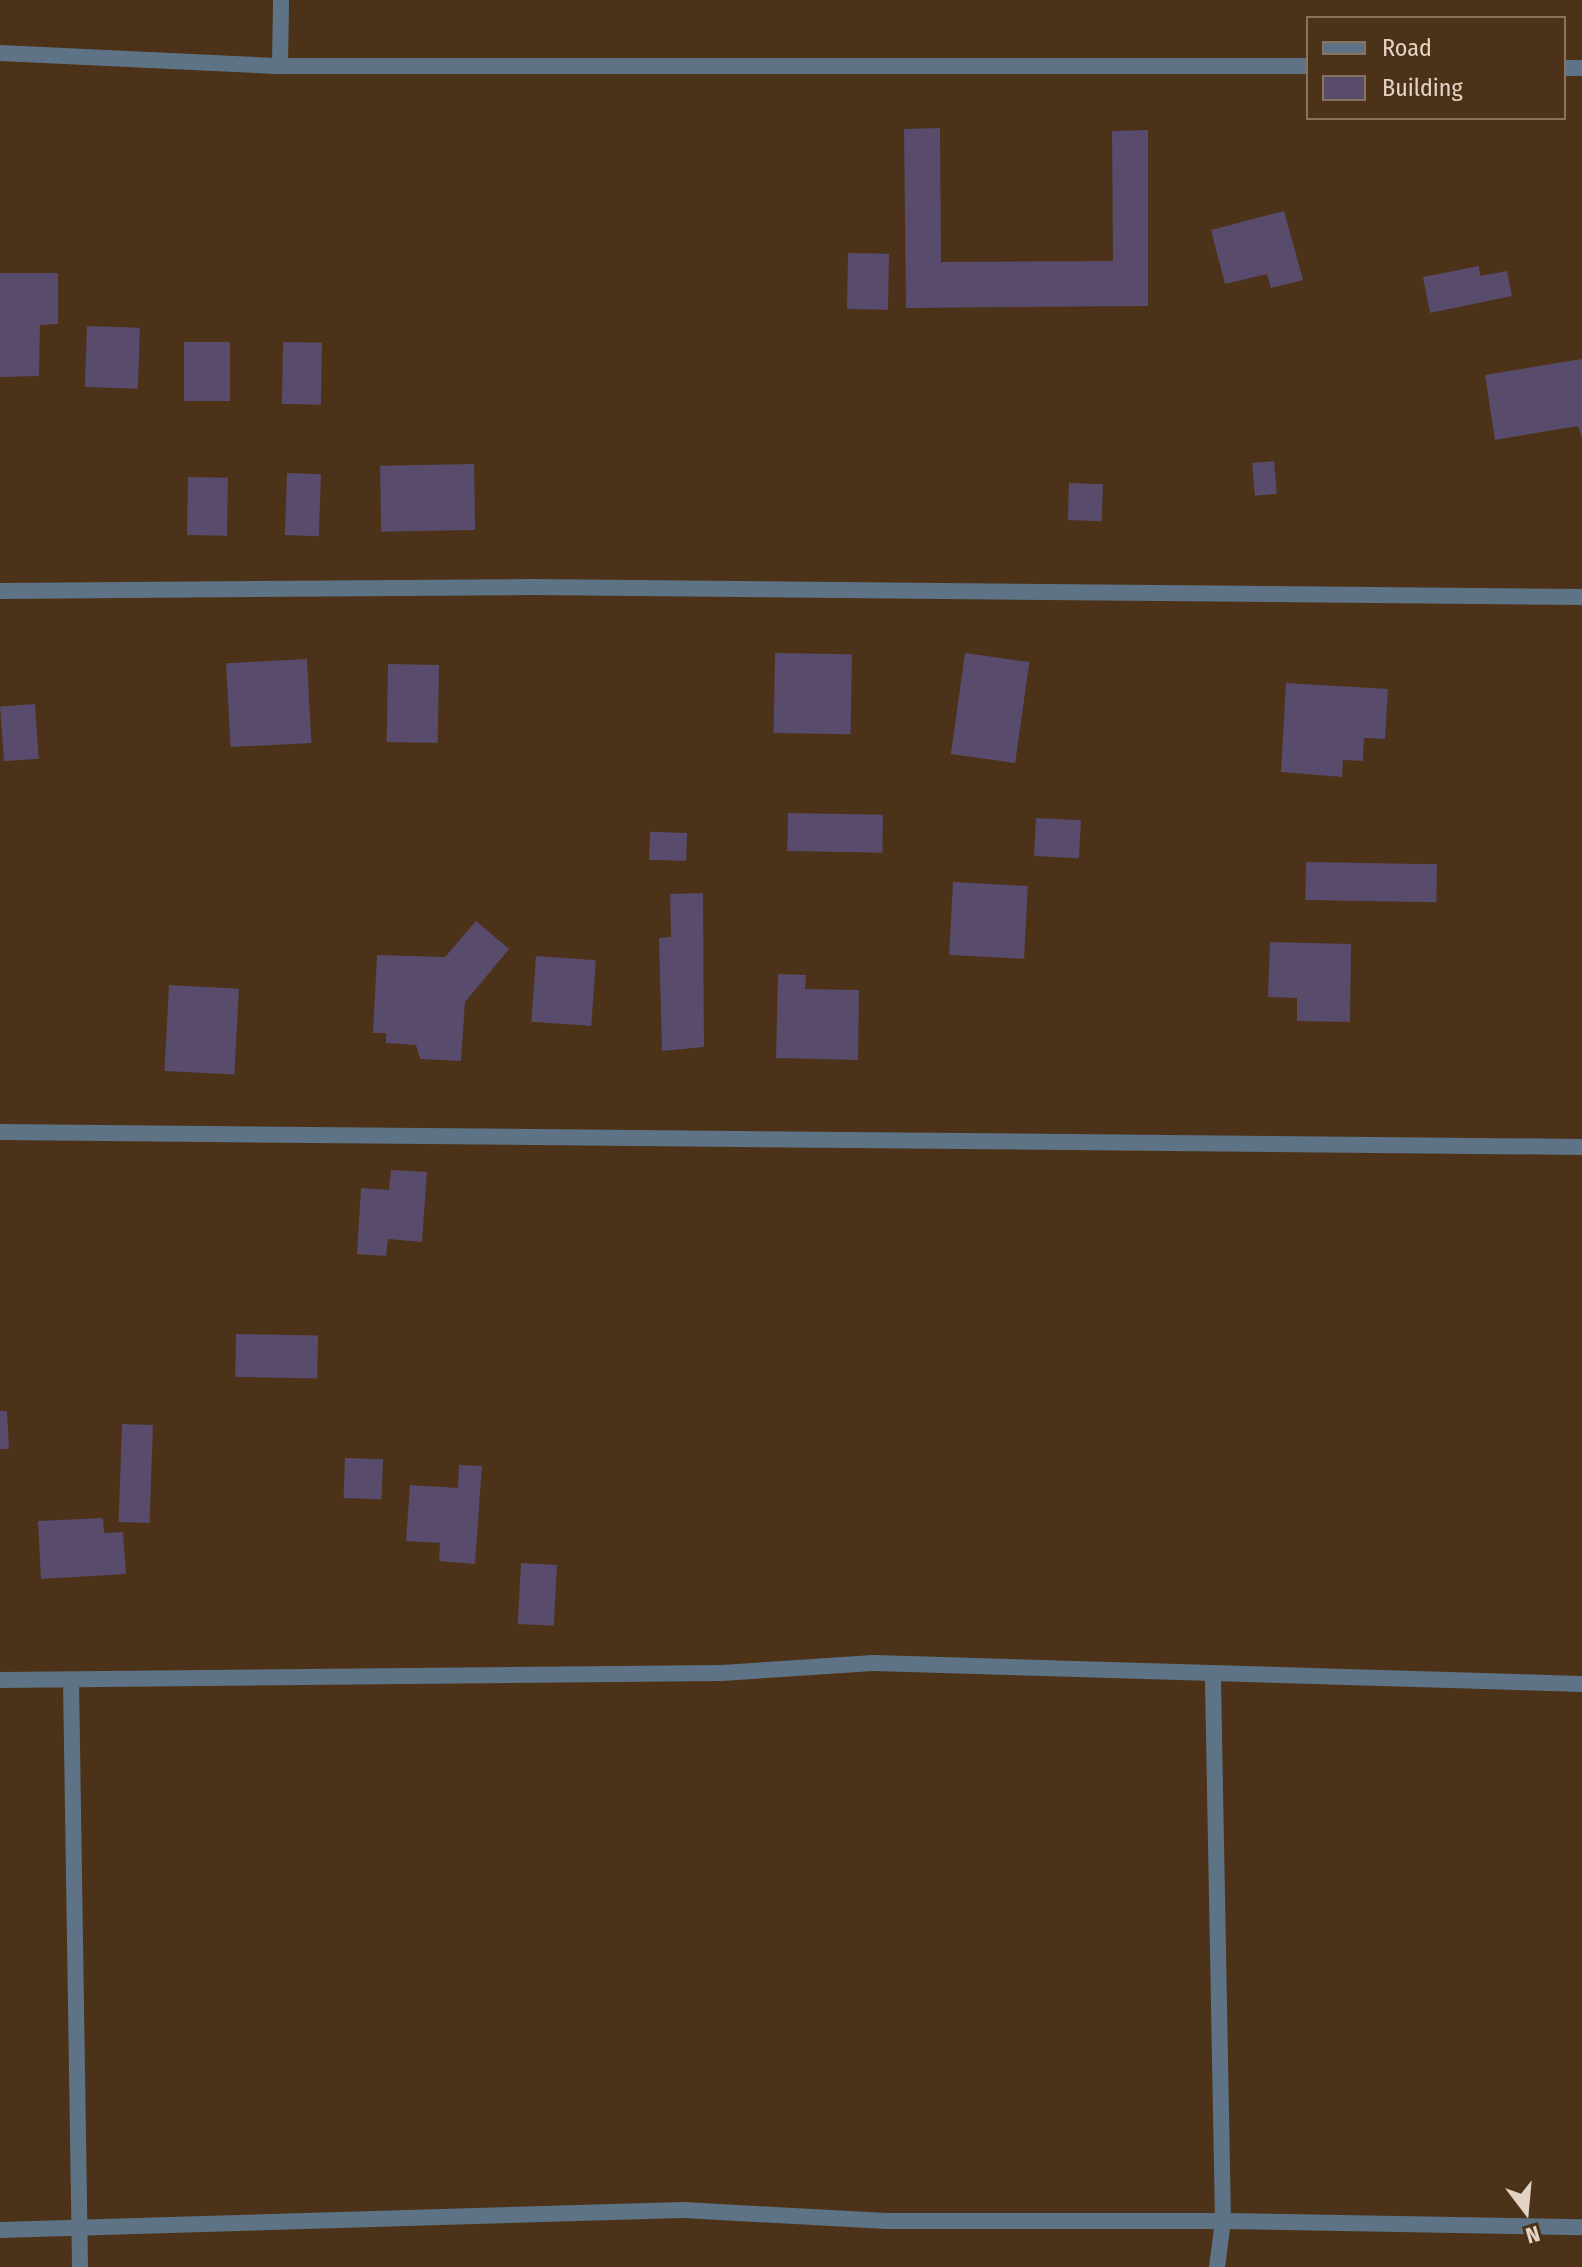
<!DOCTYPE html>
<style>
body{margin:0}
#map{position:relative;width:1582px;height:2267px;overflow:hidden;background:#4b3218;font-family:"Fira Sans Condensed",sans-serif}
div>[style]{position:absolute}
.building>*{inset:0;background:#594b6b;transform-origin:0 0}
.minor>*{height:16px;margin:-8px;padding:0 8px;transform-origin:8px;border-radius:8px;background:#5e7385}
span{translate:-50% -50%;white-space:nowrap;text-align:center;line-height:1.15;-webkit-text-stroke:8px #4b3218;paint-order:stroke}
.legend{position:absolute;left:1306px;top:16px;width:260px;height:104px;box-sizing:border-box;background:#4b3218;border:2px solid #88725d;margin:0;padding:10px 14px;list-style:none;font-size:24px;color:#e3d3c4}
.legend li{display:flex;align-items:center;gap:16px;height:40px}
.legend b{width:40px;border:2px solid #88725d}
.north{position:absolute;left:1486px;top:2171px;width:80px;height:80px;-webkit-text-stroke:6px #4b3218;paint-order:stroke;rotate:164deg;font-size:22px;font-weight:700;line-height:32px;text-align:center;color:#e3d3c4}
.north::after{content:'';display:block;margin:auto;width:28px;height:36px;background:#e3d3c4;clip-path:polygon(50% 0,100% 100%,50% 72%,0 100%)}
</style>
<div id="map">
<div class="building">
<i style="clip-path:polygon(940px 128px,941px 262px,1113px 261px,1112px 131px,1148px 130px,1148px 306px,906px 308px,904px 129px)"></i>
<i style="clip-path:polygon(1284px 211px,1303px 280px,1271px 288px,1267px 274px,1225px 284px,1211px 230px)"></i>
<i style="left:848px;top:253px;width:41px;height:56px;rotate:1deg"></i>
<i style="clip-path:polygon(1479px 266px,1480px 276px,1507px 271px,1512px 296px,1430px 313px,1423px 277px)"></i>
<i style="clip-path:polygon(0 273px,58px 273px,58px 324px,40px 325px,39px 376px,0 377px)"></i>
<i style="left:87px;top:326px;width:53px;height:61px;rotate:2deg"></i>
<i style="left:230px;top:342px;width:59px;height:46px;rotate:90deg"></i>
<i style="left:283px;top:342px;width:39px;height:62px;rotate:1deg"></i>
<i style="clip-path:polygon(1582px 359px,1582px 438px,1578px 426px,1495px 440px,1485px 375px)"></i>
<i style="left:1274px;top:461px;width:33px;height:22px;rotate:85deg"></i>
<i style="left:474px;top:464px;width:66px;height:94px;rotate:89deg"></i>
<i style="left:287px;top:473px;width:34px;height:62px;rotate:2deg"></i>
<i style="left:188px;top:477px;width:40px;height:58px;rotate:1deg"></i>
<i style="left:1069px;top:483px;width:34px;height:37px;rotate:2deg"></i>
<i style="left:775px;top:653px;width:77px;height:80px;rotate:1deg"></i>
<i style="left:965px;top:653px;width:65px;height:102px;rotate:8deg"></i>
<i style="left:307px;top:659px;width:84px;height:81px;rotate:87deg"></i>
<i style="left:388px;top:664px;width:51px;height:78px;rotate:1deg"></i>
<i style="clip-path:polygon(1286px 683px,1388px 689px,1385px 739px,1364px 738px,1363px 761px,1343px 760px,1342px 777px,1281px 772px)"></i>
<i style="left:35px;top:704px;width:55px;height:35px;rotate:86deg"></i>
<i style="left:788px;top:813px;width:95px;height:38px;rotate:1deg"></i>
<i style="left:1036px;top:818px;width:45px;height:38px;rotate:3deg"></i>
<i style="left:687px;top:833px;width:28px;height:37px;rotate:92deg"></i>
<i style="left:1306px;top:862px;width:131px;height:38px;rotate:1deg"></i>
<i style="left:953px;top:882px;width:75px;height:73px;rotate:3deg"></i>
<i style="clip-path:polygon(703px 893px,704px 1047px,662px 1051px,659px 938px,671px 937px,670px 894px)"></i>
<i style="clip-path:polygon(476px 921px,509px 949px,465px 1002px,461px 1061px,420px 1059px,416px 1045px,386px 1043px,386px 1033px,373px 1033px,377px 955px,445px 957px)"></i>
<i style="clip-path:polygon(1270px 942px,1351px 944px,1350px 1022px,1297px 1021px,1297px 998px,1268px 997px)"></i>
<i style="left:536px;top:956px;width:60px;height:66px;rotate:4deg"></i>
<i style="clip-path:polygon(778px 974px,806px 975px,805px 989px,859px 990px,858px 1060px,776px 1058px)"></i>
<i style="left:169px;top:985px;width:70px;height:86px;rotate:3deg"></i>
<i style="clip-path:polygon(391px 1170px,427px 1172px,422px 1242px,388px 1239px,386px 1256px,357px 1254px,361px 1188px,389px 1190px)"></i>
<i style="left:236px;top:1334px;width:82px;height:43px;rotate:1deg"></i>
<i style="clip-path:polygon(0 1411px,7px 1411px,9px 1449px,0 1449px)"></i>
<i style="left:122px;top:1424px;width:31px;height:98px;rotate:2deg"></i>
<i style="left:345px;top:1458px;width:38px;height:40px;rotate:2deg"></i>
<i style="clip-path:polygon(459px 1465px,482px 1466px,475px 1564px,439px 1561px,440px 1543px,406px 1541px,410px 1485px,458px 1488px)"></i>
<i style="clip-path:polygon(103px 1518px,104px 1533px,123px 1532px,126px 1574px,41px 1579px,38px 1521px)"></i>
<i style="left:521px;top:1563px;width:36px;height:61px;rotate:3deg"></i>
</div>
<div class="minor">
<i style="left:0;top:53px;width:280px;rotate:2.7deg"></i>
<i style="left:280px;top:66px;width:1028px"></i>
<i style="left:280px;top:66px;width:66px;rotate:-89.1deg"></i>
<i style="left:1564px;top:68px;width:18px"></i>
<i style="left:0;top:591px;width:532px;rotate:-0.43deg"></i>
<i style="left:532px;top:587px;width:1050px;rotate:0.55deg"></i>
<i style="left:0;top:1132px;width:1582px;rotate:0.54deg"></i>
<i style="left:0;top:1680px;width:722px;rotate:-0.56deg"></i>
<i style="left:722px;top:1673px;width:152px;rotate:-3.8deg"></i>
<i style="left:874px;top:1663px;width:708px;rotate:1.7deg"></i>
<i style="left:71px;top:1680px;width:587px;rotate:89.12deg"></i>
<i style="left:0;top:2230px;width:683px;rotate:-1.68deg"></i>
<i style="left:683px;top:2210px;width:203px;rotate:3.1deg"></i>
<i style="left:886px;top:2221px;width:337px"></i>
<i style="left:1223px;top:2221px;width:543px;rotate:-91.06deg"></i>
<i style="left:1217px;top:2267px;width:46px;rotate:-82.6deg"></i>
<i style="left:1223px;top:2221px;width:359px;rotate:1deg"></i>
</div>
<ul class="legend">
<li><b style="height:10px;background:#5e7385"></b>Road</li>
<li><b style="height:22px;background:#594b6b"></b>Building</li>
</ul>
<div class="north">N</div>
</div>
